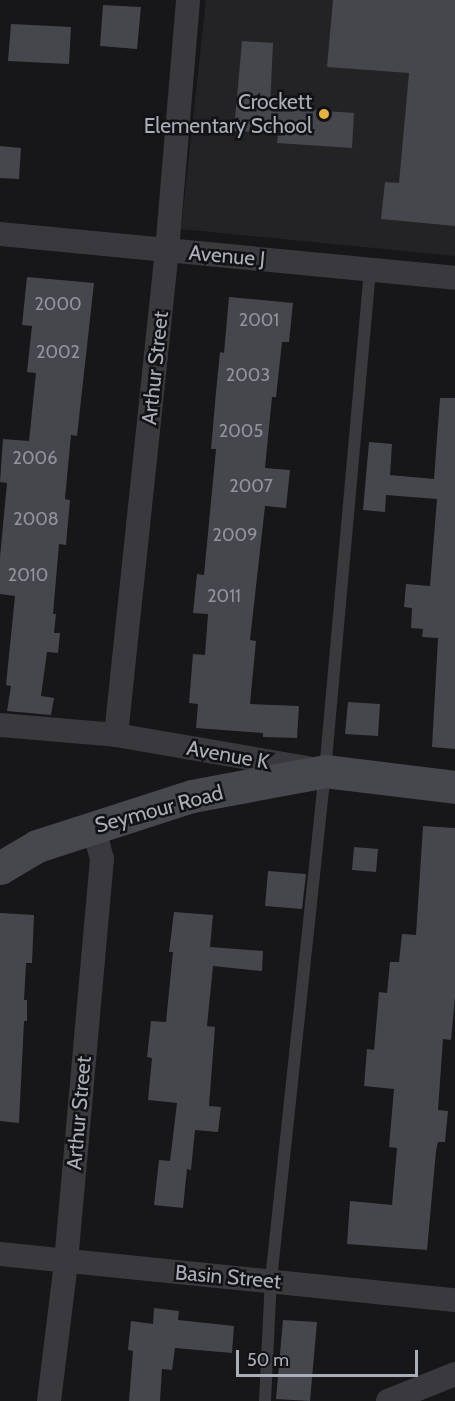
<!DOCTYPE html>
<style>
body{margin:0}
#map{position:relative;width:455px;height:1401px;overflow:hidden;background:#171719;font-family:Cabin,sans-serif}
div>[style]{position:absolute}
[style*='--x']{left:calc(var(--x)*1px);top:calc(var(--y)*1px);width:calc(var(--w)*1px);rotate:calc(var(--a)*1deg)}
.built>*{inset:0;background:#232326}
.building>*{inset:0;background:#46474c}
.lane>*{height:12px;margin:-6px;padding:0 6px;transform-origin:6px;border-radius:6px;background:#39393e}
.street>*{height:24px;margin:-12px;padding:0 12px;transform-origin:12px;border-radius:12px;background:#39393e}
.secondary>*{height:33px;margin:-16.5px;padding:0 16.5px;transform-origin:16.5px;border-radius:16.5px;background:#47484e}
.dots>*{width:16px;height:16px;translate:-50% -50%;box-sizing:border-box;border:3px solid #121214;border-radius:50%}
span{translate:-50% -50%;white-space:nowrap;text-align:center;line-height:1.15;-webkit-text-stroke:5px #121214;paint-order:stroke}
.number-label{font-size:18px;color:#91949d}
.number-label span{-webkit-text-stroke-width:0}
.poi-label{font-size:21px;color:#aaaeb8}
.right{translate:-100% -50%;text-align:right}
.street-label{font-size:21px;color:#aaaeb8}
.scale{position:absolute;left:236px;top:1350px;width:182px;height:27px;box-sizing:border-box;border:3px solid #aaaeb8;border-top:0;padding-left:8px;font-size:18px;line-height:21px;white-space:nowrap;color:#aaaeb8;-webkit-text-stroke:4px #121214;paint-order:stroke}
</style>
<div id="map">
<div class="built">
<i style="clip-path:polygon(206px 0,455px 0,455px 256px,181px 229px)"></i>
</div>
<div class="building">
<i style="clip-path:polygon(333px 0,455px 0,455px 226px,381px 219px,385px 182px,399px 183px,409px 73px,327px 67px)"></i>
<i style="clip-path:polygon(103px 5px,141px 7px,137px 49px,100px 46px)"></i>
<i style="clip-path:polygon(11px 24px,71px 27px,69px 64px,8px 61px)"></i>
<i style="clip-path:polygon(242px 41px,273px 43px,270px 107px,354px 113px,352px 148px,277px 143px,278px 133px,234px 131px)"></i>
<i style="clip-path:polygon(0 146px,21px 148px,19px 179px,0 178px)"></i>
<i style="clip-path:polygon(27px 277px,94px 283px,77px 436px,71px 435px,65px 499px,70px 500px,66px 545px,59px 544px,53px 614px,56px 614px,54px 633px,60px 633px,58px 653px,47px 652px,41px 696px,54px 698px,51px 715px,7px 711px,11px 686px,6px 685px,15px 596px,0 594px,0 557px,7px 483px,0 482px,3px 439px,29px 441px,36px 373px,27px 372px,32px 326px,22px 325px)"></i>
<i style="clip-path:polygon(229px 297px,293px 303px,289px 342px,282px 342px,276px 397px,272px 397px,265px 468px,290px 470px,286px 508px,265px 506px,250px 640px,256px 641px,250px 704px,299px 706px,297px 738px,263px 737px,263px 733px,196px 728px,198px 704px,189px 703px,193px 654px,205px 655px,208px 614px,193px 613px,197px 574px,204px 575px,216px 449px,211px 449px,216px 392px,220px 352px,224px 353px)"></i>
<i style="clip-path:polygon(440px 398px,455px 398px,455px 749px,432px 747px,438px 638px,422px 637px,423px 629px,411px 628px,412px 608px,404px 607px,406px 584px,430px 586px,437px 499px,386px 495px,385px 512px,363px 510px,369px 442px,392px 444px,390px 475px,434px 479px)"></i>
<i style="clip-path:polygon(348px 702px,380px 704px,378px 736px,345px 734px)"></i>
<i style="clip-path:polygon(423px 826px,455px 828px,455px 997px,451px 1040px,443px 1039px,438px 1110px,448px 1111px,445px 1142px,438px 1142px,436px 1151px,427px 1250px,347px 1244px,350px 1201px,392px 1205px,397px 1148px,389px 1147px,394px 1089px,364px 1086px,367px 1049px,374px 1050px,379px 992px,387px 993px,390px 962px,399px 962px,402px 934px,416px 935px)"></i>
<i style="clip-path:polygon(354px 847px,378px 849px,376px 872px,352px 870px)"></i>
<i style="clip-path:polygon(268px 871px,306px 874px,302px 909px,265px 906px)"></i>
<i style="clip-path:polygon(174px 912px,213px 915px,210px 947px,263px 951px,262px 971px,213px 966px,207px 1026px,215px 1027px,209px 1106px,221px 1107px,218px 1132px,195px 1130px,191px 1170px,187px 1169px,183px 1208px,154px 1205px,159px 1160px,170px 1161px,177px 1103px,148px 1100px,152px 1058px,147px 1057px,151px 1021px,166px 1022px,173px 952px,169px 952px)"></i>
<i style="clip-path:polygon(0 913px,34px 915px,32px 963px,26px 963px,24px 1000px,27px 1000px,27px 1021px,24px 1021px,19px 1123px,0 1121px)"></i>
<i style="clip-path:polygon(154px 1308px,179px 1311px,178px 1320px,234px 1326px,232px 1353px,175px 1348px,172px 1370px,162px 1369px,160px 1401px,129px 1401px,133px 1351px,128px 1350px,131px 1321px,153px 1324px)"></i>
<i style="clip-path:polygon(283px 1320px,317px 1322px,310px 1401px,276px 1399px)"></i>
</div>
<div class="lane">
<i style="--x:265;--y:1401;--w:121;--a:-87.2"></i>
<i style="--x:271;--y:1280;--w:512;--a:-83.94"></i>
<i style="--x:325;--y:771;--w:503;--a:-84.87"></i>
</div>
<div class="street">
<i style="--x:0;--y:234;--w:457;--a:5.5"></i>
<i style="--x:0;--y:725;--w:116;--a:4.9"></i>
<i style="--x:116;--y:735;--w:194;--a:9.8"></i>
<i style="--x:116;--y:735;--w:487;--a:-84"></i>
<i style="--x:167;--y:251;--w:252;--a:-85.2"></i>
<i style="--x:0;--y:1254;--w:457;--a:5.8"></i>
<i style="--x:49;--y:1401;--w:140;--a:-83"></i>
<i style="--x:66;--y:1262;--w:405;--a:-84.9"></i>
<i style="--x:102;--y:859;--w:34;--a:-105"></i>
<i style="--x:388;--y:1401;--w:72;--a:-21.9"></i>
</div>
<div class="secondary">
<i style="--x:0;--y:868;--w:43;--a:-30.7"></i>
<i style="--x:37;--y:846;--w:163;--a:-17.9"></i>
<i style="--x:192;--y:796;--w:135;--a:-10.6"></i>
<i style="--x:325;--y:771;--w:131;--a:7"></i>
</div>
<div class="dots">
<i style="left:324px;top:114px;background:#e4b344"></i>
</div>
<div class="number-label">
<span style="left:58px;top:304px">2000</span>
<span style="left:259px;top:320px">2001</span>
<span style="left:58px;top:352px">2002</span>
<span style="left:248px;top:375px">2003</span>
<span style="left:241px;top:431px">2005</span>
<span style="left:35px;top:458px">2006</span>
<span style="left:251px;top:486px">2007</span>
<span style="left:36px;top:519px">2008</span>
<span style="left:235px;top:535px">2009</span>
<span style="left:28px;top:575px">2010</span>
<span style="left:224px;top:596px">2011</span>
</div>
<div class="poi-label">
<span class="right" style="left:312px;top:114px">Crockett<br>Elementary School</span>
</div>
<div class="street-label">
<span style="left:227px;top:256px;rotate:5deg">Avenue J</span>
<span style="left:155px;top:368px;rotate:-84deg">Arthur Street</span>
<span style="left:228px;top:755px;rotate:10deg">Avenue K</span>
<span style="left:159px;top:809px;rotate:-15deg">Seymour Road</span>
<span style="left:79px;top:1113px;rotate:-85deg">Arthur Street</span>
<span style="left:228px;top:1277px;rotate:5deg">Basin Street</span>
</div>
<div class="scale">50 m</div>
</div>
